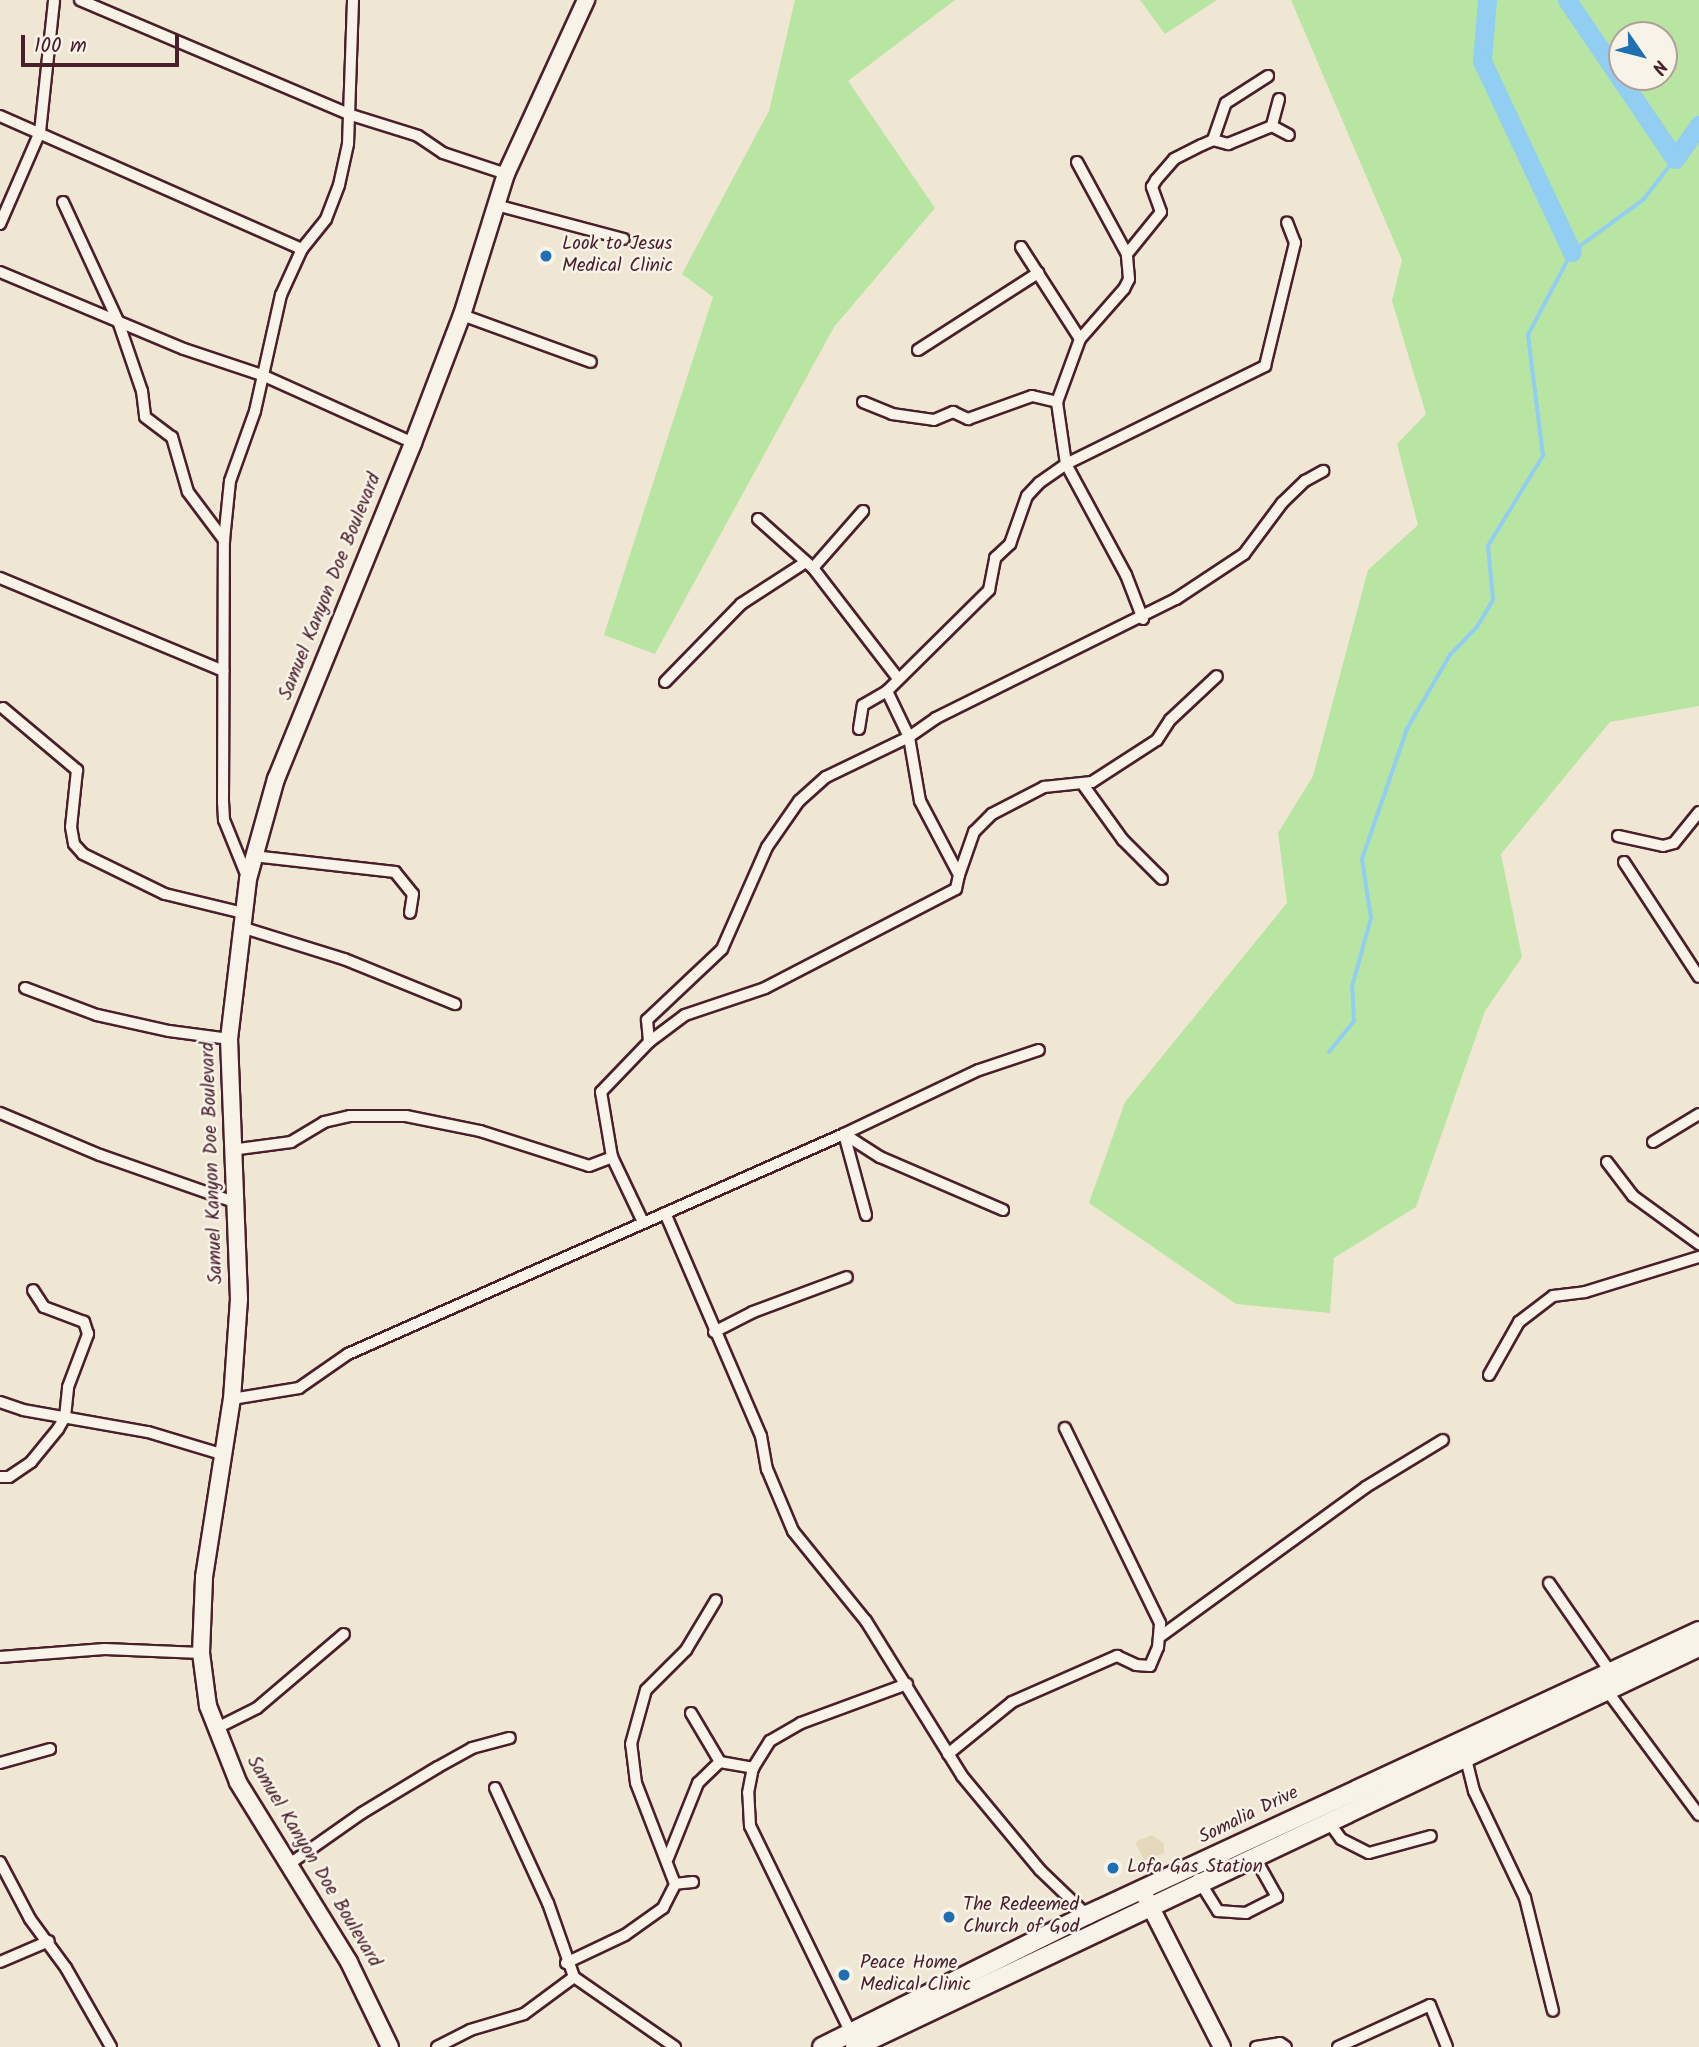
<!DOCTYPE html>
<style>
body{margin:0}
#map{position:relative;width:1699px;height:2047px;overflow:hidden;background:#efe7d4;font-family:Kalam,sans-serif}
div>[style]{position:absolute}
[style*='--x']{left:calc(var(--x)*1px);top:calc(var(--y)*1px);width:calc(var(--w)*1px);rotate:calc(var(--a)*1deg)}
.built>*{inset:0;background:#e5d8bc}
.green>*{inset:0;background:#b9e5a2}
.stream>*{height:3.5px;margin:-1.75px;padding:0 1.75px;transform-origin:1.75px;border-radius:1.75px;background:#92cef2}
.river>*{height:19px;margin:-9.5px;padding:0 9.5px;transform-origin:9.5px;border-radius:9.5px;background:#92cef2}
.roads{filter:drop-shadow(2px 0 #4a1f2b) drop-shadow(-2px 0 #4a1f2b) drop-shadow(0 2px #4a1f2b) drop-shadow(0 -2px #4a1f2b)}
.street>*{height:10px;margin:-5px;padding:0 5px;transform-origin:5px;border-radius:5px;background:#f7f3e8}
.secondary>*{height:16px;margin:-8px;padding:0 8px;transform-origin:8px;border-radius:8px;background:#f7f3e8}
.primary>*{height:18px;margin:-9px;padding:0 9px;transform-origin:9px;border-radius:9px;background:#f7f3e8}
.dots>*{width:19px;height:19px;translate:-50% -50%;box-sizing:border-box;border:4px solid #f7f3e8;border-radius:50%}
span{translate:-50% -50%;white-space:nowrap;text-align:center;line-height:1.15;-webkit-text-stroke:5px #f7f3e8;paint-order:stroke}
.poi-label{font-size:19px;color:#4a1f2b}
.left{translate:0 -50%;text-align:left}
.street-label{font-size:19px;color:#4a1f2b}
.north{position:absolute;left:1608px;top:21px;width:70px;height:70px;box-sizing:border-box;background:#f7f3e8;border:2px solid #b29e9c;border-radius:50%;rotate:125deg;font-size:19px;font-weight:700;line-height:28px;text-align:center;color:#4a1f2b}
.north::after{content:'';display:block;margin:auto;width:24px;height:32px;background:#1f6fb2;clip-path:polygon(50% 0,100% 100%,50% 72%,0 100%)}
.scale{position:absolute;left:21px;top:35px;width:158px;height:32px;box-sizing:border-box;border:4px solid #4a1f2b;border-top:0;padding-left:9px;font-size:21px;line-height:24px;white-space:nowrap;color:#4a1f2b;-webkit-text-stroke:5px #f7f3e8;paint-order:stroke}
</style>
<div id="map">
<div class="built">
<i style="clip-path:polygon(1152px 1835px,1164px 1844px,1164px 1853px,1144px 1860px,1135px 1842px)"></i>
</div>
<div class="green">
<i style="clip-path:polygon(795px 0,955px 0,848px 81px,935px 208px,834px 327px,655px 654px,604px 635px,713px 297px,682px 274px,769px 111px)"></i>
<i style="clip-path:polygon(1140px 0,1217px 0,1165px 34px)"></i>
<i style="clip-path:polygon(evenodd,1291px 0,1699px 0,1699px 706px,1610px 722px,1501px 854px,1522px 957px,1485px 1011px,1416px 1207px,1334px 1258px,1330px 1313px,1236px 1304px,1089px 1203px,1125px 1102px,1287px 903px,1278px 833px,1313px 776px,1368px 570px,1418px 525px,1397px 444px,1426px 414px,1392px 301px,1402px 260px,1291px 0,1622px 35px,1664px 35px,1664px 77px,1622px 77px,1622px 35px)"></i>
</div>
<div class="stream">
<i style="--x:1329;--y:1052;--w:40;--a:-51"></i>
<i style="--x:1354;--y:1021;--w:34;--a:-93"></i>
<i style="--x:1352;--y:987;--w:72;--a:-74.6"></i>
<i style="--x:1371;--y:918;--w:60;--a:-98.7"></i>
<i style="--x:1362;--y:859;--w:138;--a:-70.9"></i>
<i style="--x:1407;--y:729;--w:86;--a:-59.8"></i>
<i style="--x:1450;--y:655;--w:39;--a:-46"></i>
<i style="--x:1477;--y:627;--w:31;--a:-59"></i>
<i style="--x:1493;--y:600;--w:54;--a:-95.3"></i>
<i style="--x:1488;--y:546;--w:105;--a:-58.6"></i>
<i style="--x:1543;--y:456;--w:122;--a:-97.1"></i>
<i style="--x:1528;--y:335;--w:94;--a:-62.1"></i>
<i style="--x:1572;--y:252;--w:88;--a:-36.2"></i>
<i style="--x:1643;--y:200;--w:52;--a:-52"></i>
</div>
<div class="river">
<i style="--x:1487;--y:0;--w:61;--a:94.7"></i>
<i style="--x:1482;--y:61;--w:211;--a:64.8"></i>
<i style="--x:1567;--y:0;--w:192;--a:55.8"></i>
<i style="--x:1675;--y:159;--w:42;--a:-54.8"></i>
</div>
<div class="roads">
<div class="street">
<i style="--x:80;--y:0;--w:291;--a:23"></i>
<i style="--x:348;--y:114;--w:73;--a:17.4"></i>
<i style="--x:418;--y:136;--w:30;--a:34"></i>
<i style="--x:443;--y:153;--w:66;--a:18.4"></i>
<i style="--x:1279;--y:99;--w:28;--a:105"></i>
<i style="--x:1272;--y:126;--w:19;--a:28"></i>
<i style="--x:0;--y:116;--w:330;--a:23.8"></i>
<i style="--x:1213;--y:140;--w:39;--a:-71"></i>
<i style="--x:1226;--y:103;--w:50;--a:-32.7"></i>
<i style="--x:1077;--y:162;--w:105;--a:61.5"></i>
<i style="--x:63;--y:202;--w:131;--a:65.2"></i>
<i style="--x:118;--y:321;--w:74;--a:71.1"></i>
<i style="--x:142;--y:391;--w:26;--a:83"></i>
<i style="--x:145;--y:417;--w:34;--a:37"></i>
<i style="--x:172;--y:437;--w:57;--a:73.8"></i>
<i style="--x:188;--y:492;--w:60;--a:53.1"></i>
<i style="--x:496;--y:205;--w:132;--a:14.9"></i>
<i style="--x:0;--y:224;--w:100;--a:-66.5"></i>
<i style="--x:40;--y:132;--w:132;--a:-83.9"></i>
<i style="--x:1021;--y:247;--w:109;--a:57.3"></i>
<i style="--x:0;--y:272;--w:199;--a:22.7"></i>
<i style="--x:184;--y:349;--w:82;--a:18.4"></i>
<i style="--x:262;--y:375;--w:166;--a:24.2"></i>
<i style="--x:462;--y:315;--w:137;--a:20"></i>
<i style="--x:918;--y:350;--w:143;--a:-32.7"></i>
<i style="--x:863;--y:402;--w:31;--a:22"></i>
<i style="--x:892;--y:414;--w:42;--a:8.1"></i>
<i style="--x:934;--y:420;--w:21;--a:-23"></i>
<i style="--x:953;--y:412;--w:17;--a:25"></i>
<i style="--x:968;--y:419;--w:68;--a:-19.8"></i>
<i style="--x:1032;--y:396;--w:26;--a:13"></i>
<i style="--x:758;--y:519;--w:74;--a:41.7"></i>
<i style="--x:813;--y:568;--w:138;--a:52.4"></i>
<i style="--x:813;--y:568;--w:76;--a:-48.7"></i>
<i style="--x:0;--y:578;--w:242;--a:22.6"></i>
<i style="--x:1143;--y:619;--w:47;--a:-111.1"></i>
<i style="--x:1126;--y:575;--w:126;--a:-118.4"></i>
<i style="--x:1066;--y:464;--w:63;--a:-98.3"></i>
<i style="--x:1057;--y:402;--w:67;--a:-69.9"></i>
<i style="--x:1080;--y:339;--w:67;--a:-48.7"></i>
<i style="--x:1124;--y:289;--w:11;--a:-63"></i>
<i style="--x:1129;--y:279;--w:25;--a:-95"></i>
<i style="--x:1127;--y:254;--w:54;--a:-51"></i>
<i style="--x:1161;--y:212;--w:27;--a:-110"></i>
<i style="--x:1152;--y:187;--w:8;--a:-60"></i>
<i style="--x:1156;--y:180;--w:28;--a:-49"></i>
<i style="--x:1174;--y:159;--w:31;--a:-27"></i>
<i style="--x:1202;--y:145;--w:12;--a:-24"></i>
<i style="--x:1213;--y:140;--w:16;--a:15"></i>
<i style="--x:1228;--y:144;--w:48;--a:-22.2"></i>
<i style="--x:665;--y:682;--w:109;--a:-45.7"></i>
<i style="--x:741;--y:604;--w:77;--a:-32.9"></i>
<i style="--x:3;--y:708;--w:97;--a:40"></i>
<i style="--x:77;--y:770;--w:57;--a:96"></i>
<i style="--x:71;--y:827;--w:17;--a:80"></i>
<i style="--x:74;--y:844;--w:13;--a:48"></i>
<i style="--x:83;--y:854;--w:91;--a:26"></i>
<i style="--x:165;--y:894;--w:80;--a:13.7"></i>
<i style="--x:859;--y:729;--w:24;--a:-81"></i>
<i style="--x:863;--y:705;--w:28;--a:-30"></i>
<i style="--x:1084;--y:786;--w:67;--a:54.2"></i>
<i style="--x:1123;--y:840;--w:55;--a:45"></i>
<i style="--x:1618;--y:836;--w:46;--a:12.5"></i>
<i style="--x:1663;--y:846;--w:11;--a:-15"></i>
<i style="--x:1674;--y:843;--w:40;--a:-51"></i>
<i style="--x:253;--y:856;--w:143;--a:6.4"></i>
<i style="--x:395;--y:872;--w:28;--a:51"></i>
<i style="--x:413;--y:894;--w:19;--a:99"></i>
<i style="--x:1624;--y:862;--w:137;--a:56.9"></i>
<i style="--x:959;--y:875;--w:46;--a:-70.8"></i>
<i style="--x:974;--y:832;--w:25;--a:-45"></i>
<i style="--x:992;--y:814;--w:59;--a:-27.4"></i>
<i style="--x:1044;--y:787;--w:48;--a:-5.9"></i>
<i style="--x:1092;--y:782;--w:77;--a:-32.9"></i>
<i style="--x:1157;--y:740;--w:24;--a:-57"></i>
<i style="--x:1170;--y:720;--w:64;--a:-43.1"></i>
<i style="--x:248;--y:879;--w:64;--a:-112.1"></i>
<i style="--x:224;--y:820;--w:18;--a:-93"></i>
<i style="--x:223;--y:802;--w:262;--a:-89.8"></i>
<i style="--x:224;--y:540;--w:59;--a:-84.2"></i>
<i style="--x:230;--y:481;--w:74;--a:-70.3"></i>
<i style="--x:255;--y:411;--w:119;--a:-77.4"></i>
<i style="--x:281;--y:295;--w:51;--a:-65.5"></i>
<i style="--x:302;--y:249;--w:38;--a:-51"></i>
<i style="--x:326;--y:219;--w:36;--a:-69"></i>
<i style="--x:339;--y:185;--w:42;--a:-77.6"></i>
<i style="--x:348;--y:144;--w:144;--a:-88"></i>
<i style="--x:241;--y:927;--w:108;--a:17.3"></i>
<i style="--x:344;--y:959;--w:120;--a:22.1"></i>
<i style="--x:25;--y:988;--w:77;--a:20.6"></i>
<i style="--x:97;--y:1015;--w:74;--a:12.5"></i>
<i style="--x:169;--y:1031;--w:61;--a:7.6"></i>
<i style="--x:649;--y:1042;--w:45;--a:-36.9"></i>
<i style="--x:685;--y:1015;--w:84;--a:-18.6"></i>
<i style="--x:765;--y:988;--w:215;--a:-27.4"></i>
<i style="--x:956;--y:889;--w:14;--a:-78"></i>
<i style="--x:959;--y:875;--w:84;--a:-117.8"></i>
<i style="--x:920;--y:801;--w:65;--a:-99.8"></i>
<i style="--x:909;--y:737;--w:33;--a:-35"></i>
<i style="--x:936;--y:718;--w:268;--a:-26.4"></i>
<i style="--x:1176;--y:599;--w:82;--a:-33.5"></i>
<i style="--x:1244;--y:554;--w:64;--a:-53.3"></i>
<i style="--x:1282;--y:503;--w:32;--a:-44"></i>
<i style="--x:1305;--y:481;--w:21;--a:-29"></i>
<i style="--x:0;--y:1113;--w:108;--a:22.8"></i>
<i style="--x:100;--y:1155;--w:142;--a:19.3"></i>
<i style="--x:844;--y:1134;--w:43;--a:32.6"></i>
<i style="--x:880;--y:1157;--w:134;--a:23.3"></i>
<i style="--x:844;--y:1134;--w:84;--a:74.8"></i>
<i style="--x:1653;--y:1142;--w:54;--a:-31.3"></i>
<i style="--x:231;--y:1150;--w:61;--a:-7.6"></i>
<i style="--x:291;--y:1142;--w:39;--a:-31"></i>
<i style="--x:324;--y:1122;--w:27;--a:-13"></i>
<i style="--x:350;--y:1116;--w:56;--a:0"></i>
<i style="--x:406;--y:1116;--w:76;--a:11.5"></i>
<i style="--x:480;--y:1131;--w:114;--a:17.8"></i>
<i style="--x:589;--y:1166;--w:25;--a:-21"></i>
<i style="--x:1607;--y:1162;--w:43;--a:52.6"></i>
<i style="--x:1633;--y:1196;--w:82;--a:36"></i>
<i style="--x:665;--y:1213;--w:243;--a:66.7"></i>
<i style="--x:761;--y:1436;--w:34;--a:80"></i>
<i style="--x:767;--y:1469;--w:67;--a:67.2"></i>
<i style="--x:793;--y:1531;--w:116;--a:51"></i>
<i style="--x:866;--y:1621;--w:182;--a:58.2"></i>
<i style="--x:962;--y:1776;--w:122;--a:50.3"></i>
<i style="--x:1040;--y:1870;--w:65;--a:43.8"></i>
<i style="--x:643;--y:1222;--w:72;--a:-115.5"></i>
<i style="--x:612;--y:1157;--w:66;--a:-99.6"></i>
<i style="--x:601;--y:1092;--w:69;--a:-46.2"></i>
<i style="--x:649;--y:1042;--w:22;--a:-95"></i>
<i style="--x:647;--y:1020;--w:103;--a:-43.4"></i>
<i style="--x:722;--y:949;--w:111;--a:-66.2"></i>
<i style="--x:767;--y:847;--w:56;--a:-55.2"></i>
<i style="--x:799;--y:801;--w:36;--a:-42"></i>
<i style="--x:826;--y:777;--w:92;--a:-25.7"></i>
<i style="--x:909;--y:737;--w:51;--a:-115.6"></i>
<i style="--x:887;--y:691;--w:144;--a:-44.7"></i>
<i style="--x:989;--y:590;--w:33;--a:-79"></i>
<i style="--x:995;--y:558;--w:21;--a:-43"></i>
<i style="--x:1010;--y:544;--w:51;--a:-70.5"></i>
<i style="--x:1027;--y:496;--w:18;--a:-47"></i>
<i style="--x:1039;--y:483;--w:33;--a:-35"></i>
<i style="--x:1066;--y:464;--w:222;--a:-26.2"></i>
<i style="--x:1265;--y:366;--w:127;--a:-76.3"></i>
<i style="--x:1295;--y:243;--w:22;--a:-111"></i>
<i style="--x:714;--y:1332;--w:44;--a:-27.1"></i>
<i style="--x:753;--y:1312;--w:100;--a:-20.4"></i>
<i style="--x:1489;--y:1375;--w:61;--a:-60.5"></i>
<i style="--x:1519;--y:1322;--w:43;--a:-37.4"></i>
<i style="--x:1553;--y:1296;--w:32;--a:-7"></i>
<i style="--x:1585;--y:1292;--w:119;--a:-17.1"></i>
<i style="--x:232;--y:1399;--w:68;--a:-9.3"></i>
<i style="--x:299;--y:1388;--w:60;--a:-34.8"></i>
<i style="--x:348;--y:1354;--w:543;--a:-23.92"></i>
<i style="--x:844;--y:1134;--w:149;--a:-25.4"></i>
<i style="--x:979;--y:1070;--w:63;--a:-18.4"></i>
<i style="--x:0;--y:1402;--w:24;--a:19"></i>
<i style="--x:23;--y:1410;--w:127;--a:10"></i>
<i style="--x:148;--y:1432;--w:79;--a:16.8"></i>
<i style="--x:0;--y:1477;--w:9;--a:0"></i>
<i style="--x:9;--y:1477;--w:27;--a:-34"></i>
<i style="--x:31;--y:1462;--w:43;--a:-50.7"></i>
<i style="--x:58;--y:1429;--w:14;--a:-60"></i>
<i style="--x:65;--y:1417;--w:30;--a:-84"></i>
<i style="--x:68;--y:1387;--w:57;--a:-69.3"></i>
<i style="--x:88;--y:1334;--w:13;--a:-108"></i>
<i style="--x:84;--y:1322;--w:43;--a:-159.4"></i>
<i style="--x:44;--y:1307;--w:20;--a:-123"></i>
<i style="--x:1549;--y:1583;--w:109;--a:55.4"></i>
<i style="--x:1161;--y:1636;--w:253;--a:-36"></i>
<i style="--x:1366;--y:1487;--w:90;--a:-31.4"></i>
<i style="--x:0;--y:1657;--w:105;--a:-4.4"></i>
<i style="--x:105;--y:1649;--w:96;--a:2.4"></i>
<i style="--x:1608;--y:1692;--w:153;--a:53.5"></i>
<i style="--x:691;--y:1713;--w:57;--a:59.4"></i>
<i style="--x:215;--y:1729;--w:47;--a:-26.6"></i>
<i style="--x:257;--y:1708;--w:114;--a:-40.4"></i>
<i style="--x:948;--y:1754;--w:82;--a:-39.1"></i>
<i style="--x:1012;--y:1702;--w:115;--a:-23.7"></i>
<i style="--x:1117;--y:1656;--w:21;--a:25"></i>
<i style="--x:1136;--y:1665;--w:14;--a:4"></i>
<i style="--x:1150;--y:1666;--w:21;--a:-67"></i>
<i style="--x:1158;--y:1647;--w:24;--a:-85"></i>
<i style="--x:1160;--y:1623;--w:217;--a:-116"></i>
<i style="--x:1466;--y:1759;--w:33;--a:76"></i>
<i style="--x:1474;--y:1791;--w:119;--a:64.5"></i>
<i style="--x:1525;--y:1898;--w:116;--a:76.1"></i>
<i style="--x:0;--y:1763;--w:52;--a:-15.6"></i>
<i style="--x:495;--y:1788;--w:127;--a:65.3"></i>
<i style="--x:548;--y:1903;--w:78;--a:70.6"></i>
<i style="--x:574;--y:1977;--w:123;--a:34.7"></i>
<i style="--x:1328;--y:1821;--w:22;--a:54"></i>
<i style="--x:1341;--y:1839;--w:31;--a:27"></i>
<i style="--x:1369;--y:1853;--w:64;--a:-15.3"></i>
<i style="--x:668;--y:1858;--w:81;--a:-68.2"></i>
<i style="--x:698;--y:1783;--w:30;--a:-44"></i>
<i style="--x:720;--y:1762;--w:34;--a:10"></i>
<i style="--x:0;--y:1862;--w:64;--a:62.2"></i>
<i style="--x:30;--y:1919;--w:61;--a:53.7"></i>
<i style="--x:66;--y:1968;--w:91;--a:60.3"></i>
<i style="--x:288;--y:1865;--w:90;--a:-35.1"></i>
<i style="--x:362;--y:1813;--w:89;--a:-31.2"></i>
<i style="--x:438;--y:1767;--w:39;--a:-29"></i>
<i style="--x:472;--y:1748;--w:39;--a:-15"></i>
<i style="--x:1198;--y:1879;--w:38;--a:58"></i>
<i style="--x:1218;--y:1911;--w:28;--a:4"></i>
<i style="--x:1246;--y:1913;--w:35;--a:-27"></i>
<i style="--x:1277;--y:1897;--w:47;--a:-119.3"></i>
<i style="--x:693;--y:1882;--w:18;--a:174"></i>
<i style="--x:675;--y:1884;--w:108;--a:-111.1"></i>
<i style="--x:636;--y:1783;--w:39;--a:-97"></i>
<i style="--x:631;--y:1744;--w:56;--a:-74.5"></i>
<i style="--x:646;--y:1690;--w:57;--a:-45"></i>
<i style="--x:686;--y:1650;--w:58;--a:-59"></i>
<i style="--x:0;--y:1962;--w:53;--a:-23.2"></i>
<i style="--x:566;--y:1963;--w:65;--a:-25.4"></i>
<i style="--x:625;--y:1935;--w:47;--a:-35.4"></i>
<i style="--x:663;--y:1908;--w:27;--a:-63"></i>
<i style="--x:851;--y:2033;--w:230;--a:-116"></i>
<i style="--x:750;--y:1826;--w:33;--a:-93"></i>
<i style="--x:748;--y:1793;--w:25;--a:-79"></i>
<i style="--x:753;--y:1768;--w:32;--a:-58"></i>
<i style="--x:770;--y:1741;--w:36;--a:-30"></i>
<i style="--x:801;--y:1723;--w:113;--a:-20.2"></i>
<i style="--x:437;--y:2047;--w:37;--a:-27"></i>
<i style="--x:470;--y:2030;--w:56;--a:-16.5"></i>
<i style="--x:524;--y:2014;--w:62;--a:-36.5"></i>
<i style="--x:1256;--y:2047;--w:24;--a:-9"></i>
<i style="--x:1280;--y:2043;--w:7;--a:34"></i>
<i style="--x:1338;--y:2047;--w:101;--a:-24.5"></i>
<i style="--x:1430;--y:2005;--w:45;--a:68"></i>
</div>
<div class="secondary">
<i style="--x:1143;--y:1892;--w:174;--a:63"></i>
<i style="--x:390;--y:2047;--w:94;--a:-115.8"></i>
<i style="--x:349;--y:1962;--w:211;--a:-121.7"></i>
<i style="--x:238;--y:1782;--w:82;--a:-111.5"></i>
<i style="--x:208;--y:1706;--w:53;--a:-97.5"></i>
<i style="--x:201;--y:1653;--w:76;--a:-87.7"></i>
<i style="--x:204;--y:1577;--w:180;--a:-81.1"></i>
<i style="--x:232;--y:1399;--w:100;--a:-86"></i>
<i style="--x:239;--y:1299;--w:260;--a:-92.2"></i>
<i style="--x:229;--y:1039;--w:161;--a:-83.2"></i>
<i style="--x:248;--y:879;--w:104;--a:-74.4"></i>
<i style="--x:276;--y:779;--w:363;--a:-67.8"></i>
<i style="--x:413;--y:443;--w:137;--a:-69.1"></i>
<i style="--x:462;--y:315;--w:148;--a:-72.7"></i>
<i style="--x:506;--y:174;--w:192;--a:-65.3"></i>
</div>
<div class="primary">
<i style="--x:822;--y:2047;--w:296;--a:-26.5"></i>
<i style="--x:1087;--y:1915;--w:675;--a:-24.89"></i>
<i style="--x:855;--y:2047;--w:934;--a:-25.36"></i>
</div>
</div>
<div class="dots">
<i style="left:546px;top:256px;background:#1f6fb2"></i>
<i style="left:1113px;top:1868px;background:#1f6fb2"></i>
<i style="left:949px;top:1917px;background:#1f6fb2"></i>
<i style="left:844px;top:1975px;background:#1f6fb2"></i>
</div>
<div class="poi-label">
<span class="left" style="left:562px;top:256px">Look to Jesus<br>Medical Clinic</span>
<span class="left" style="left:1127px;top:1868px">Lofa Gas Station</span>
<span class="left" style="left:963px;top:1917px">The Redeemed<br>Church of God</span>
<span class="left" style="left:860px;top:1975px">Peace Home<br>Medical Clinic</span>
</div>
<div class="street-label">
<span style="left:331px;top:587px;rotate:-68deg">Samuel Kanyon Doe Boulevard</span>
<span style="left:213px;top:1163px;rotate:-92deg">Samuel Kanyon Doe Boulevard</span>
<span style="left:1249px;top:1816px;rotate:-26deg">Somalia Drive</span>
<span style="left:313px;top:1862px;rotate:59deg">Samuel Kanyon Doe Boulevard</span>
</div>
<div class="north">N</div>
<div class="scale">100 m</div>
</div>
